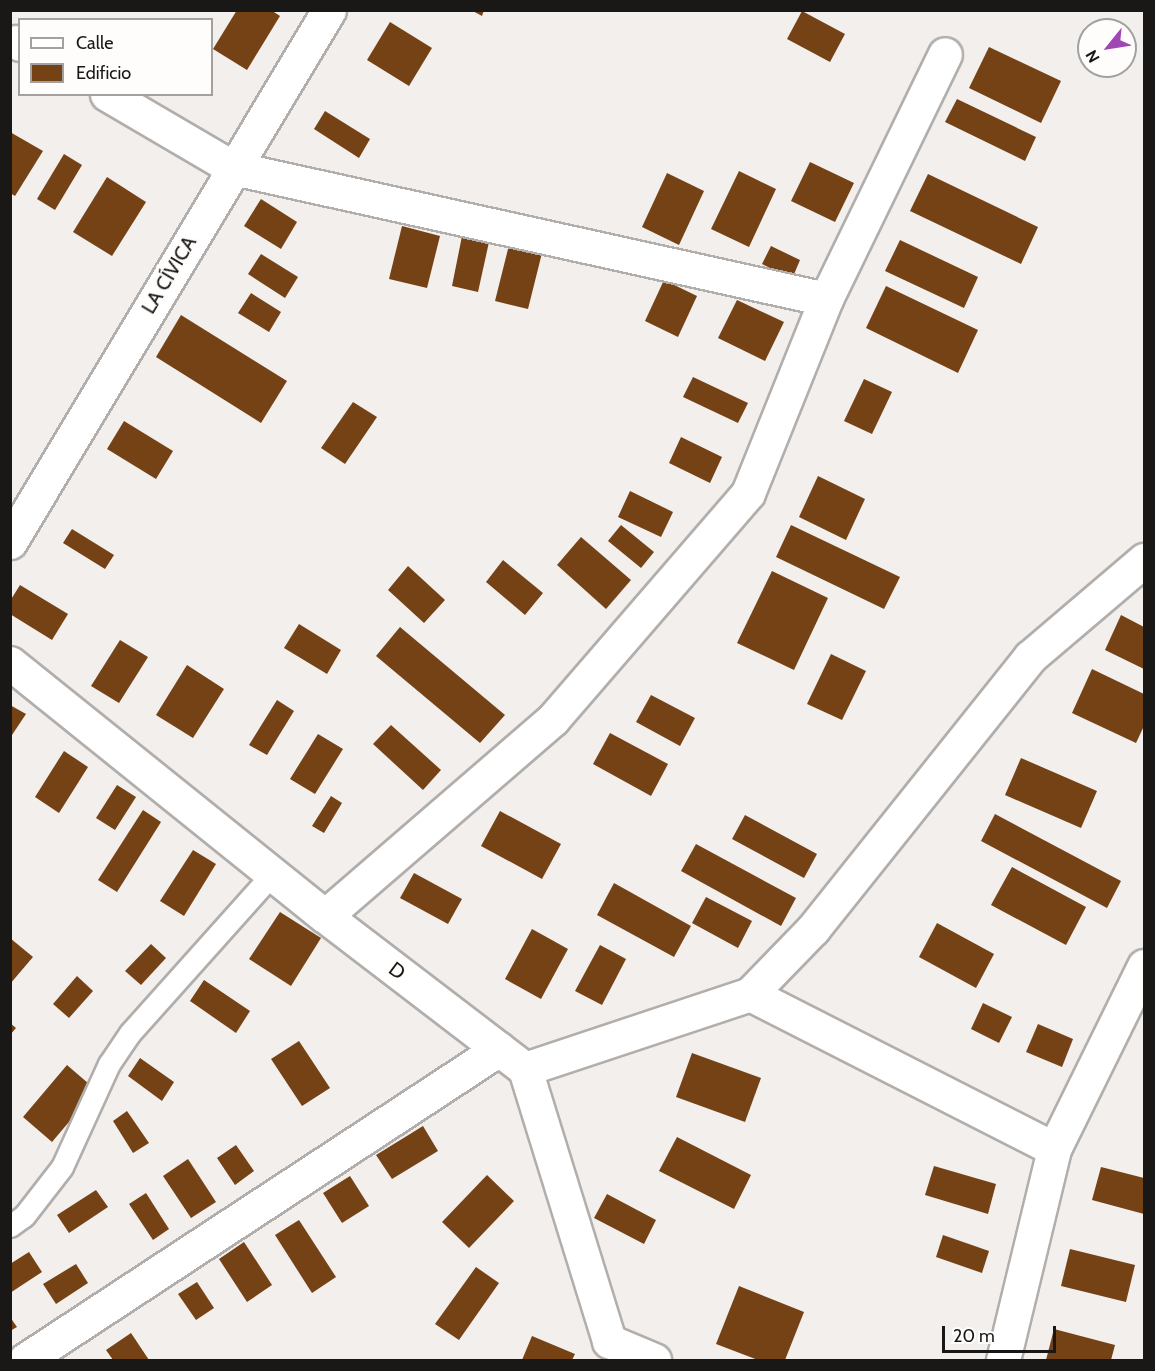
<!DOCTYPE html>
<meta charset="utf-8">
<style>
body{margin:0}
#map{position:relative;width:1155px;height:1371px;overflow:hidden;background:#f3efed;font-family:Cabin,sans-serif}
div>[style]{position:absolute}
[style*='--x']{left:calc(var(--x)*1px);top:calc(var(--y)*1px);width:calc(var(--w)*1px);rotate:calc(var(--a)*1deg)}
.building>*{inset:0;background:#754216}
.roads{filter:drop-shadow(2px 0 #b1aeab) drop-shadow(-2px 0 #b1aeab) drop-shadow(0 2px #b1aeab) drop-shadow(0 -2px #b1aeab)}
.lane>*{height:21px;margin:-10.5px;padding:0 10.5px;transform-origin:10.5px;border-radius:10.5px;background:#fff}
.street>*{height:33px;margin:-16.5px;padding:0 16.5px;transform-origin:16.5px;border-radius:16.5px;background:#fff}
span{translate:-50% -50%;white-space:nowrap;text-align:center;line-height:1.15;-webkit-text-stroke:6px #fffdfc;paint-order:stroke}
.street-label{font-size:20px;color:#191817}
.frame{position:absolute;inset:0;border:12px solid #191817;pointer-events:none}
.legend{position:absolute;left:18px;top:18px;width:195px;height:78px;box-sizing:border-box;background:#fffdfc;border:2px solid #a3a1a0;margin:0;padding:8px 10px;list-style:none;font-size:18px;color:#191817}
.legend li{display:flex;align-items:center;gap:12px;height:30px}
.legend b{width:30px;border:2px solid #a3a1a0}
.north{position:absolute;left:1077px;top:18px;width:60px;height:60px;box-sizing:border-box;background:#fffdfc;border:2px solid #a3a1a0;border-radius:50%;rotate:240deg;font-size:16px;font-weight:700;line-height:24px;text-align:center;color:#191817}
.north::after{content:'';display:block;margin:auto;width:21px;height:27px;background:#9f48b4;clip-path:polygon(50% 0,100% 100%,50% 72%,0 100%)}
.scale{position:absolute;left:942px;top:1326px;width:114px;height:27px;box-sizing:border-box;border:3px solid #191817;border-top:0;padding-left:8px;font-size:18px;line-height:21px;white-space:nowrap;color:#191817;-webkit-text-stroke:4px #fffdfc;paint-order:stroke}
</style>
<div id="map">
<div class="building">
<i style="clip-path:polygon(237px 10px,271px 10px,280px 16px,247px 70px,213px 49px)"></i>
<i style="clip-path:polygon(471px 10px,484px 10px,482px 16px)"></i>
<i style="clip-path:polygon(802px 11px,845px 34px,830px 62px,787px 39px)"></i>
<i style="clip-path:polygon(390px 22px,432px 48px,409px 86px,367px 60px)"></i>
<i style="clip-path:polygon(989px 47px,1061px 81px,1041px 123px,969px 88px)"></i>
<i style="clip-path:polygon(957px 99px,1036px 137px,1025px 161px,945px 122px)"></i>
<i style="clip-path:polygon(325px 111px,370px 139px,359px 158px,314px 129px)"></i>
<i style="clip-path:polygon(10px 132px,43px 151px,15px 196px,10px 193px)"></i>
<i style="clip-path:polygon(64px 154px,82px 165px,55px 210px,37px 199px)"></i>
<i style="clip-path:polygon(810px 162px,854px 183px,835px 222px,791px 201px)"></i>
<i style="clip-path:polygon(739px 171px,776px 189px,749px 247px,711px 229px)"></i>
<i style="clip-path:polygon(667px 173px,704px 191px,679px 245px,642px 227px)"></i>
<i style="clip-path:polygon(928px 174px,1038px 227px,1021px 264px,910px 211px)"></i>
<i style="clip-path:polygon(107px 177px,146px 202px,112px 256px,73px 232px)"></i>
<i style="clip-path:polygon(261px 199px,297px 222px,281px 249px,244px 226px)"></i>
<i style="clip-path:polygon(402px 226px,440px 236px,427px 288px,389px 279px)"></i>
<i style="clip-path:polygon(462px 236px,489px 242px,478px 292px,452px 286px)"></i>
<i style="clip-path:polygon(900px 240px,978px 277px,964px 308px,885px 271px)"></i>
<i style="clip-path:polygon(509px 245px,542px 253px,528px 309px,495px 301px)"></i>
<i style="clip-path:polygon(771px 246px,800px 260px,792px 279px,762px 264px)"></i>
<i style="clip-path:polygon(261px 254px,298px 277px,285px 298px,248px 274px)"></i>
<i style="clip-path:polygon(664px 280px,697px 296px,678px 337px,645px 321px)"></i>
<i style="clip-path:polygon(886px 286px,978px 330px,958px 373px,866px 328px)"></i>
<i style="clip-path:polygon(251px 293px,281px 312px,269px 332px,238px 313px)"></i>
<i style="clip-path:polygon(737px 300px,784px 322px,765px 361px,718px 338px)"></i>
<i style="clip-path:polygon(181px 315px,287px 381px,261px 423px,156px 357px)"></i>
<i style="clip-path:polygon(693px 377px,748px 403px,738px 423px,683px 397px)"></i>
<i style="clip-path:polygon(864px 379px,892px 392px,872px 434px,844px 421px)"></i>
<i style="clip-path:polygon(353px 402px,377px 417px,345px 464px,321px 448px)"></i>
<i style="clip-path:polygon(124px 421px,173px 451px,156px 479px,107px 449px)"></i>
<i style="clip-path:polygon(681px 437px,722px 457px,710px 483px,669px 463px)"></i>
<i style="clip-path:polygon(818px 476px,865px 499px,846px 540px,799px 517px)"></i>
<i style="clip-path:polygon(630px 491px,673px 512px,661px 537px,618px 517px)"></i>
<i style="clip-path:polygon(621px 525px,654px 552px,641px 568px,608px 541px)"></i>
<i style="clip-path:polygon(791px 525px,900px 577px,884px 609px,776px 557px)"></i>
<i style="clip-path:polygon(72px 529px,114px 555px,105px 569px,63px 543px)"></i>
<i style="clip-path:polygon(581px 537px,631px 580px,606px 609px,557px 565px)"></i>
<i style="clip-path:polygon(503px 560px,543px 593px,525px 615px,486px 582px)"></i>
<i style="clip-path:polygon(408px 566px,445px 600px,424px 623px,388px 590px)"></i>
<i style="clip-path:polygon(772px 571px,828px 598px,794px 670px,737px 643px)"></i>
<i style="clip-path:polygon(20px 585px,68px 614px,52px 640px,10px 614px,10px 601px)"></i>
<i style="clip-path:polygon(1121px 615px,1144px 627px,1144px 669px,1105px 650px)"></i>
<i style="clip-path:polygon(299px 624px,341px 650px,327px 674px,284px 648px)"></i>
<i style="clip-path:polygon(400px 627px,505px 715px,480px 743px,376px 656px)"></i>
<i style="clip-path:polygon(120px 640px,148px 657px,119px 703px,91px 686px)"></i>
<i style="clip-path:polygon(831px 654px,866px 671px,842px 720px,807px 704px)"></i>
<i style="clip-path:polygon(187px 665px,224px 689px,193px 738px,156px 715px)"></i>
<i style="clip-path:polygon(1092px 669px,1144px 694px,1144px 726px,1136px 743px,1072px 713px)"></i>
<i style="clip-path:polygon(651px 695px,695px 718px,680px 746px,636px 722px)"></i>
<i style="clip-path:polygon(277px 700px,294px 711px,267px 755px,249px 745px)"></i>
<i style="clip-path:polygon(10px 705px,26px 714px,10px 738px)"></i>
<i style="clip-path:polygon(391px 725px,441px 770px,423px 790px,373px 744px)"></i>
<i style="clip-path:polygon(610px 733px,668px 764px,651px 796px,593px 764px)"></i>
<i style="clip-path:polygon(318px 734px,343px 749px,315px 794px,290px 779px)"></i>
<i style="clip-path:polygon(64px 751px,88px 767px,59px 813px,35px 797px)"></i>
<i style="clip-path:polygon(1021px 758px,1097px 791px,1081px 828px,1005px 795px)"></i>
<i style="clip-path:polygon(117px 785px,136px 797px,115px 830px,96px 818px)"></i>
<i style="clip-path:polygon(331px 796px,342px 803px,324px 833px,312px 826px)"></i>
<i style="clip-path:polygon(143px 810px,161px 822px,117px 892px,98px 880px)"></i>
<i style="clip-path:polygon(500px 811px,561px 844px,542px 879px,481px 846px)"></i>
<i style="clip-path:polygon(995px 814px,1121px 881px,1107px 908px,981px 841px)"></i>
<i style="clip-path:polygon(745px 815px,817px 854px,804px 878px,732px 839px)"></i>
<i style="clip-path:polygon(696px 844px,796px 898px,781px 926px,681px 871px)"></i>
<i style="clip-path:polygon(193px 850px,216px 864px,184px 916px,160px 901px)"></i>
<i style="clip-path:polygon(1012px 867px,1086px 907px,1066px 945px,991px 905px)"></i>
<i style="clip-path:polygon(414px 873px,462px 899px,448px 924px,400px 898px)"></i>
<i style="clip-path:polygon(614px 883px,691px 926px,674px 957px,597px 915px)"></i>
<i style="clip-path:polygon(706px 897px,752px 921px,738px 948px,692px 923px)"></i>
<i style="clip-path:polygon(280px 912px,321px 938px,291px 986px,249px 959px)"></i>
<i style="clip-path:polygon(937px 923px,994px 954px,976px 988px,919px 957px)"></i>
<i style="clip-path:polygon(532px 929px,568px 949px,541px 999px,505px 979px)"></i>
<i style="clip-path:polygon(10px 938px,33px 957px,10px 984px)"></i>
<i style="clip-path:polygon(151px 944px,166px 958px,141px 985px,125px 971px)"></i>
<i style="clip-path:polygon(600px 945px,626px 959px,602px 1005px,575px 991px)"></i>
<i style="clip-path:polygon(77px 976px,93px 991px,69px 1018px,53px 1004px)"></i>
<i style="clip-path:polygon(204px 980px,250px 1011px,236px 1033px,190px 1001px)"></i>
<i style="clip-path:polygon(983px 1003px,1012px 1017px,999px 1043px,971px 1029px)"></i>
<i style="clip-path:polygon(10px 1023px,16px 1028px,10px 1035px)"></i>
<i style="clip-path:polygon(1038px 1024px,1073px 1039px,1062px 1067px,1026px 1052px)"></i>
<i style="clip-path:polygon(299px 1041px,330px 1088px,302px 1106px,271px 1059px)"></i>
<i style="clip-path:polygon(692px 1053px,761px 1078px,745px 1122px,676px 1097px)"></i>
<i style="clip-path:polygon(140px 1058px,174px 1082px,162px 1101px,128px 1076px)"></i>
<i style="clip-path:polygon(67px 1065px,96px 1090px,52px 1142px,23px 1117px)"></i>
<i style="clip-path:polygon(127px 1111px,149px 1143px,133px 1153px,113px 1121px)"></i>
<i style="clip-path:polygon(423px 1126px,438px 1151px,392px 1179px,376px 1155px)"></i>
<i style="clip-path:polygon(677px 1137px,751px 1175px,734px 1209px,659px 1171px)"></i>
<i style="clip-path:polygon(236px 1145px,254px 1171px,235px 1185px,217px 1158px)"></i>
<i style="clip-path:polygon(188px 1159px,216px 1202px,191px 1218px,163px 1176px)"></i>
<i style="clip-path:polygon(934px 1166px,996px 1184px,988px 1214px,925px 1195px)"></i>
<i style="clip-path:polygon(1101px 1167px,1144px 1178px,1144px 1214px,1092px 1200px)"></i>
<i style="clip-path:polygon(487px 1175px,514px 1201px,469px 1248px,442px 1222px)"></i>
<i style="clip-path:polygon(350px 1176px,369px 1206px,342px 1223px,323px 1193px)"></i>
<i style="clip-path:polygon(96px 1190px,108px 1207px,69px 1233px,57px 1215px)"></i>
<i style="clip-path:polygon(146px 1193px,169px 1229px,153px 1240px,129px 1204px)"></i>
<i style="clip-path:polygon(607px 1194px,656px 1220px,644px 1244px,594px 1218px)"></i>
<i style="clip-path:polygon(299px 1220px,336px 1277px,312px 1293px,275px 1235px)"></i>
<i style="clip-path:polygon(943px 1235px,989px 1251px,982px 1273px,936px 1257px)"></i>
<i style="clip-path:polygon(244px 1242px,272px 1285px,247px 1302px,219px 1259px)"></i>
<i style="clip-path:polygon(1070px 1249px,1135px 1265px,1126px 1302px,1061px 1286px)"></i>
<i style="clip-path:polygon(29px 1252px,42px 1272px,10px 1293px,10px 1264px)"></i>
<i style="clip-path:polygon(76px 1264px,88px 1283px,56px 1304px,43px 1284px)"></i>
<i style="clip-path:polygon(476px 1267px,499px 1283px,459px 1340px,435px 1324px)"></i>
<i style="clip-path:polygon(197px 1282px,214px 1308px,196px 1320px,178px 1294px)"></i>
<i style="clip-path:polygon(739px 1286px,804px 1312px,785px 1360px,758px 1360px,716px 1344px)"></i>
<i style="clip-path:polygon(10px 1317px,17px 1327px,10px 1331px)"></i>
<i style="clip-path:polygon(1054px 1329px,1115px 1345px,1111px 1360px,1046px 1360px)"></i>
<i style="clip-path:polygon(131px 1333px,149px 1360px,113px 1360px,106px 1350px)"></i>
<i style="clip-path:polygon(532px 1336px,575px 1354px,572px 1360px,522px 1360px)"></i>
</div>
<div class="roads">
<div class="lane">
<i style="--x:10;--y:1226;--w:17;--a:-36"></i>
<i style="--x:24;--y:1216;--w:62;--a:-52.2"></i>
<i style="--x:62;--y:1167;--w:113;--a:-65.5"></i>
<i style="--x:109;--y:1064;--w:37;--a:-56"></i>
<i style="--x:130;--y:1033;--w:215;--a:-48.2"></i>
</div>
<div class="street">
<i style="--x:16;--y:42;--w:4;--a:27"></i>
<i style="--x:107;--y:94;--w:146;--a:30.4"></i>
<i style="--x:233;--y:168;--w:607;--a:12.46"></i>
<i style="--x:10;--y:542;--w:620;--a:-59.05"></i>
<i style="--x:10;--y:663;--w:404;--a:38.8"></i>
<i style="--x:325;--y:916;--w:252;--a:37.4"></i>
<i style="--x:525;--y:1069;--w:285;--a:72.8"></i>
<i style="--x:609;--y:1341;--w:49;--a:22.9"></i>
<i style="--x:325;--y:916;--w:301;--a:-40.8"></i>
<i style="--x:553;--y:719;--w:298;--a:-49.2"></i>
<i style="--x:748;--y:493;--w:209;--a:-68.1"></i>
<i style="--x:826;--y:299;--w:272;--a:-64.1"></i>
<i style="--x:750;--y:994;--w:341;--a:27"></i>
<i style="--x:525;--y:1069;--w:237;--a:-18.4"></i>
<i style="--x:750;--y:994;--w:91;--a:-45.9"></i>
<i style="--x:813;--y:929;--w:348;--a:-51.4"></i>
<i style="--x:1030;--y:657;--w:150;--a:-40.4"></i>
<i style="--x:25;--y:1360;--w:567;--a:-33.27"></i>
<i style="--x:1003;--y:1360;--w:217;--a:-76.4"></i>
<i style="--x:1054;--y:1149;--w:204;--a:-63.8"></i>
</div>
</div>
<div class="street-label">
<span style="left:169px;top:275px;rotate:-59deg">LA CÍVICA</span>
<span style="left:397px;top:971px;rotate:37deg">D</span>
</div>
<div class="frame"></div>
<ul class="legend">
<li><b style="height:8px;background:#fff"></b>Calle</li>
<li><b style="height:16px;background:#754216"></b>Edificio</li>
</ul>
<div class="north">N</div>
<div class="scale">20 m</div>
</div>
